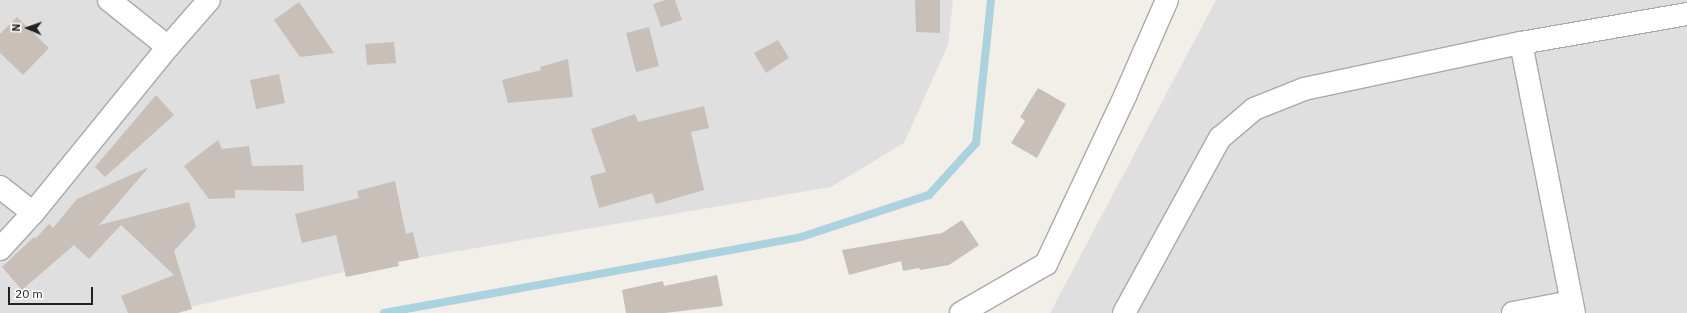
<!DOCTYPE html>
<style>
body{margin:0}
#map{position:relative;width:1687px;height:313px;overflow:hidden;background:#f2efe9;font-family:"IBM Plex Sans",sans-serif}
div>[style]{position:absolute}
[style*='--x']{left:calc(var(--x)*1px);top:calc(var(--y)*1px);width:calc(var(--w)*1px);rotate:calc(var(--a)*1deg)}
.residential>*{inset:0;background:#e0dfdf}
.stream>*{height:8px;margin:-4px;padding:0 4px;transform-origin:4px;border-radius:4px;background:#aad3df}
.building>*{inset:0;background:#c7bfb8}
.roads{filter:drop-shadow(1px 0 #a9a9a9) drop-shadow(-1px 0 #a9a9a9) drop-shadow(0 1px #a9a9a9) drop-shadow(0 -1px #a9a9a9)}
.street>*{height:22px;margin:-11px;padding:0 11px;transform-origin:11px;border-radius:11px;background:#fff}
span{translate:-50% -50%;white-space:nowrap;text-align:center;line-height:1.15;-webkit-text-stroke:3.5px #fff;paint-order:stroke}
.north{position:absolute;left:8px;top:8px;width:40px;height:40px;-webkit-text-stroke:3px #fff;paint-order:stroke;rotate:272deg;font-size:11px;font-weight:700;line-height:16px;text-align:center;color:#222}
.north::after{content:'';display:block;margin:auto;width:14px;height:18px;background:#222;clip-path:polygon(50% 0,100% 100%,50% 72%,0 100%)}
.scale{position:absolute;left:8px;top:287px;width:85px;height:18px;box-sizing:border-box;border:2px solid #222;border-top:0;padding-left:5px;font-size:12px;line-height:14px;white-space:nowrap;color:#222;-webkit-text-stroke:3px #fff;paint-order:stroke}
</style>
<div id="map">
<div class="residential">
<i style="clip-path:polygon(0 0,953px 0,948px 45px,904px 143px,831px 187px,371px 266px,164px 313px,0 313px)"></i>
<i style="clip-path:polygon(1216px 0,1687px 0,1687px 313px,1050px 313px)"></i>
</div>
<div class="stream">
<i style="--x:384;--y:313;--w:424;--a:-10.3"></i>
<i style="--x:801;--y:237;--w:135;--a:-18.2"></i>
<i style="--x:929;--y:195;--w:70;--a:-47.9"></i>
<i style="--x:976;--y:143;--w:144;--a:-84"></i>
</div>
<div class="building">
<i style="clip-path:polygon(665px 0,675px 0,682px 20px,661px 27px,653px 4px)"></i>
<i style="clip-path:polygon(915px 0,940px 0,940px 33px,916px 32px)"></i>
<i style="clip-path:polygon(299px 2px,334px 53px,300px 57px,274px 20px)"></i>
<i style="clip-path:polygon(17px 17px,49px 48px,23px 75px,0 53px,0 34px)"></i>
<i style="clip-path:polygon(649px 27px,659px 66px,636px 72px,626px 33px)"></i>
<i style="clip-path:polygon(778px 40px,789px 58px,766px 73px,754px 53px)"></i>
<i style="clip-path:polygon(394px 42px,396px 63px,367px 65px,365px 44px)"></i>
<i style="clip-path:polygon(568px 59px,573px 97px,508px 103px,502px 80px,541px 70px,540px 67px)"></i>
<i style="clip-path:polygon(279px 74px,285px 103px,256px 109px,250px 80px)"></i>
<i style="clip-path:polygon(1038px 88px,1066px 104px,1037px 158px,1011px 143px,1025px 121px,1020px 117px)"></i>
<i style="clip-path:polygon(156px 95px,174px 115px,105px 177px,95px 167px)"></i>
<i style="clip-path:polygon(704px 106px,709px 128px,691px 132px,704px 190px,656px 204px,652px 193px,599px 208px,590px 176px,606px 172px,591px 129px,635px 114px,638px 122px)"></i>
<i style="clip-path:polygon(218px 140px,222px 149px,249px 146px,252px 166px,303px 165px,304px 191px,235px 190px,235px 198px,209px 199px,184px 166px)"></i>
<i style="clip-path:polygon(149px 167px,99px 225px,189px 202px,196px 227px,174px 251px,192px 309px,178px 313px,128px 313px,121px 296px,174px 275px,121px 225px,89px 259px,74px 245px,22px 290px,2px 267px,34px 237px,36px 238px,49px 224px,53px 228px,77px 199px)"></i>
<i style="clip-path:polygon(395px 181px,406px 234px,413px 232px,419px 258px,398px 262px,399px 266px,346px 277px,336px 235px,302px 243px,295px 214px,359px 198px,357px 191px)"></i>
<i style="clip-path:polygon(962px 220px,979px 245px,949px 265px,920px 270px,919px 268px,903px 271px,901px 261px,849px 275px,842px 250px,942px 233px)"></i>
<i style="clip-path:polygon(717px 275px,723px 306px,665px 313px,626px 313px,622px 290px,663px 281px,664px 286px)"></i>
</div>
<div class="roads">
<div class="street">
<i style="--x:109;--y:0;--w:75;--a:38.5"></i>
<i style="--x:1521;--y:43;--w:275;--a:78.9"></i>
<i style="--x:0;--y:187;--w:42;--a:38.2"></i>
<i style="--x:0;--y:249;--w:49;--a:-47.5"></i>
<i style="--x:33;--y:213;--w:214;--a:-50.9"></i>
<i style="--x:168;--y:47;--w:62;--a:-48.9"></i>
<i style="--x:961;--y:313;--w:98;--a:-30"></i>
<i style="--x:1046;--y:264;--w:186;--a:-64.8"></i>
<i style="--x:1125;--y:96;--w:105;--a:-66.4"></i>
<i style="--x:1124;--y:313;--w:200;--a:-61.3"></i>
<i style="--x:1220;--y:138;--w:45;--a:-40.5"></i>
<i style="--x:1254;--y:109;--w:54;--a:-21.8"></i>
<i style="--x:1304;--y:89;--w:222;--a:-12"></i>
<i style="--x:1521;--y:43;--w:169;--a:-9.9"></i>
<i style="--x:1513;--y:313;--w:59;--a:-10.7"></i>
</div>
</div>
<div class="north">N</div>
<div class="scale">20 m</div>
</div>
